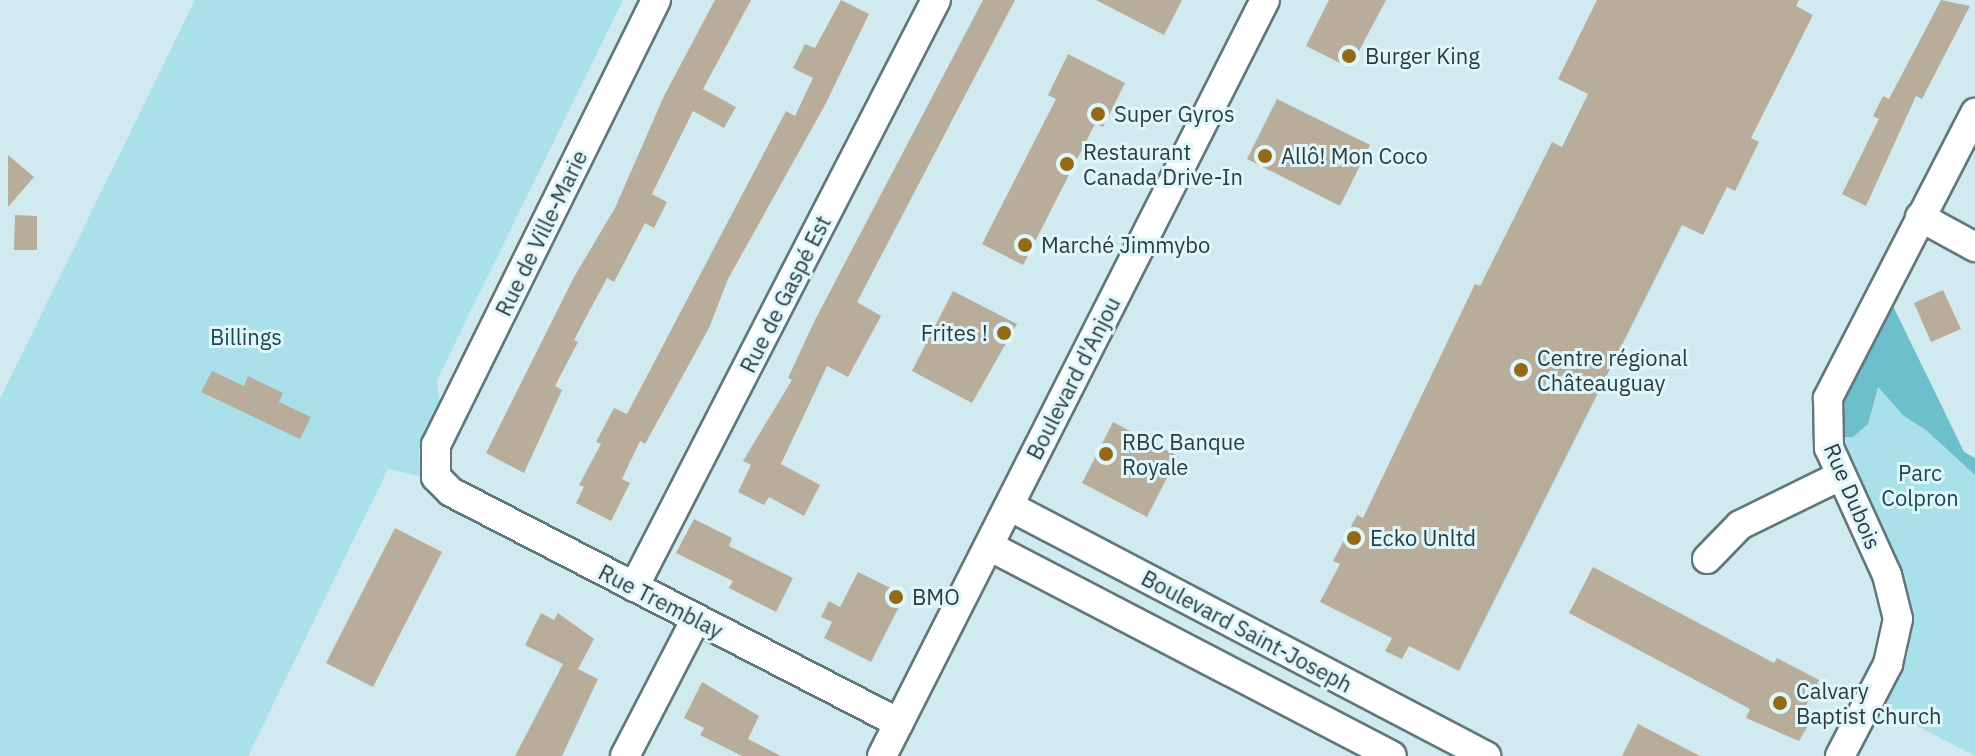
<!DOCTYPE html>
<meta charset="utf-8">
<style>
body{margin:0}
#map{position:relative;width:1975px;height:756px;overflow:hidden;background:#d1eaef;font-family:"IBM Plex Sans",sans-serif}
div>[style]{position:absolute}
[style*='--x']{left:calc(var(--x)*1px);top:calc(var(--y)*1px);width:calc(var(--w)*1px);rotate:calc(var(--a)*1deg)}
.green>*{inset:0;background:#aae0e9}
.forest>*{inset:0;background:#6dbfcc}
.building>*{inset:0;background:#b8ad9b}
.roads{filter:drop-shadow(2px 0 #60777b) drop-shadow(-2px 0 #60777b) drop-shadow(0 2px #60777b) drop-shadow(0 -2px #60777b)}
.minor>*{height:28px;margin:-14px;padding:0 14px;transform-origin:14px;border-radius:14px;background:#fff}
.dots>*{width:22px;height:22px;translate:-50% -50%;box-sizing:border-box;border:4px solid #def7fc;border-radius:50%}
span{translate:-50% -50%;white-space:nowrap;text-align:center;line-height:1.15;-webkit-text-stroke:6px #def7fc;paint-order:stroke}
.poi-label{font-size:22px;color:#303a3c}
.left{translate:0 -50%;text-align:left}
.right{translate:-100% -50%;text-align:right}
.street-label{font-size:22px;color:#303a3c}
.park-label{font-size:22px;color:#20474d}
</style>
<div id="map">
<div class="green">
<i style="clip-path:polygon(195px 0,623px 0,437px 380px,440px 406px,419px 450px,420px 476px,388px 469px,248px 756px,0 756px,0 399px)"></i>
<i style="clip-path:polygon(1891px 302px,1964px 452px,1975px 458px,1975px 756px,1883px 708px,1908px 655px,1912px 610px,1900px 568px,1842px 437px,1843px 400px)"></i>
</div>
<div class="forest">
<i style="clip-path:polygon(1891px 302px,1964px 452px,1975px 458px,1975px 475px,1926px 430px,1904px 416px,1878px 387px,1868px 424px,1853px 437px,1842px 437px,1846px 391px)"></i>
</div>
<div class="building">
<i style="clip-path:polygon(715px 0,751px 0,703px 89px,736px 107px,724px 128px,693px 111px,652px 194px,667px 202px,654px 228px,645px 223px,614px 282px,607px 278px,574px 340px,578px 342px,555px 386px,562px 390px,524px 473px,486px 453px,574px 277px,615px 208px,664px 96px)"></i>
<i style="clip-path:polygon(841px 0,869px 14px,825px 105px,728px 279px,709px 328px,645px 444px,640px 441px,622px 479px,630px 483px,611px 521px,576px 503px,584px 487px,579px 485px,601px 444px,596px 442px,614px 408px,627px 414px,786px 111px,795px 116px,813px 78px,793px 68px,805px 44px,815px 48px)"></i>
<i style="clip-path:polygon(983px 0,1015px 0,857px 302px,881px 316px,848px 377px,827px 366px,781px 464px,820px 485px,804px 516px,769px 497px,764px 505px,738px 492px,751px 465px,743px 461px,792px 380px,788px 378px,815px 320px)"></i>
<i style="clip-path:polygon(1096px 0,1182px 0,1164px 35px)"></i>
<i style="clip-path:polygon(1329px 0,1386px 0,1350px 68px,1306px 46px)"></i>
<i style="clip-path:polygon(1597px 0,1799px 0,1796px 6px,1813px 15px,1751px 138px,1759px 142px,1735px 191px,1727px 187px,1703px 235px,1682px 225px,1459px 671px,1409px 646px,1402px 659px,1385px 651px,1392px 638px,1320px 602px,1340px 564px,1333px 561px,1357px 515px,1363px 518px,1475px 284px,1480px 286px,1552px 142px,1562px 147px,1588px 94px,1558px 79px)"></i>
<i style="clip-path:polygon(1941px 0,1970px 6px,1922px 99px,1916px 96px,1866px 206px,1842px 194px,1879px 119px,1873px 116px,1883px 96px,1889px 99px)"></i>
<i style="clip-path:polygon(1068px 54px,1125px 83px,1103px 127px,1095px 124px,1023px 265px,982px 244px,1056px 99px,1048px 95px)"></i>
<i style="clip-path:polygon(1277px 99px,1370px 145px,1340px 206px,1247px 159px)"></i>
<i style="clip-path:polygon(8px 155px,34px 177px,8px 207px)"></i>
<i style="clip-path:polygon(15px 215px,37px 216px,37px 250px,14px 250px)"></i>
<i style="clip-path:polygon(1943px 290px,1961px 329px,1931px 342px,1914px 303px)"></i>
<i style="clip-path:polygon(953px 291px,1017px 324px,972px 403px,912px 371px)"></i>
<i style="clip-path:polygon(212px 371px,244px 386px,248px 376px,283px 393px,279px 402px,311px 417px,300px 439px,201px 392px)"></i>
<i style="clip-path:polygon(1113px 422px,1178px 456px,1147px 517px,1082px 483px)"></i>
<i style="clip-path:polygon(694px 519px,732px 538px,729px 546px,793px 578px,776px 612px,729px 588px,733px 581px,676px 553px)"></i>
<i style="clip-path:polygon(395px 528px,442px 552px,373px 687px,326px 663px)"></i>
<i style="clip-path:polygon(1593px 567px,1774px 663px,1777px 658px,1819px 680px,1799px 719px,1809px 724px,1799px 741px,1746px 718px,1750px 709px,1569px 613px)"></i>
<i style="clip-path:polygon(858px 572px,905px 595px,871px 662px,824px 638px,832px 622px,821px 617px,829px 601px,840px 607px)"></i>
<i style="clip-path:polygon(541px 613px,554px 620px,558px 613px,594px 639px,578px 669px,598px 679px,562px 756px,515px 756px,563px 664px,525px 645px)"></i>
<i style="clip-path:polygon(702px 682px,759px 716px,748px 739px,781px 756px,742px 756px,700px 735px,704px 728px,684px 718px)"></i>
<i style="clip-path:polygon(1638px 724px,1700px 756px,1622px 756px)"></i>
</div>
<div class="roads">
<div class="minor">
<i style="--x:656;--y:0;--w:496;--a:116.3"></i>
<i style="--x:436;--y:445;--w:32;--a:90"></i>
<i style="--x:436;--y:477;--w:21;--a:45"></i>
<i style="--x:451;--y:492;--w:504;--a:27.28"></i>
<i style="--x:1920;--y:217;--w:63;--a:28.6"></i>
<i style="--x:1009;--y:506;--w:539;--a:27.66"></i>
<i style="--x:989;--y:546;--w:454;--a:27.5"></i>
<i style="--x:1707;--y:559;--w:47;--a:-45.9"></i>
<i style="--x:1740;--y:525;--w:111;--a:-26.1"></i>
<i style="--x:634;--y:587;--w:660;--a:-62.78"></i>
<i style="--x:625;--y:756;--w:154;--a:-62.6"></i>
<i style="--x:882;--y:756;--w:847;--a:-63.13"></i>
<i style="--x:1840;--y:756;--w:104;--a:-62.4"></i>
<i style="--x:1888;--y:664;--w:46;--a:-77.5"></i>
<i style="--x:1898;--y:619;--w:45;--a:-104"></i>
<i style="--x:1887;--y:575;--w:140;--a:-114.5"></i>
<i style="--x:1829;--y:448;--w:50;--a:-91.1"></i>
<i style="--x:1828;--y:398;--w:321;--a:-62.7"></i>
</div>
</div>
<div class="dots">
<i style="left:1349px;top:56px;background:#956a16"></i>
<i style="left:1098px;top:114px;background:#956a16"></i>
<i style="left:1265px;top:156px;background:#956a16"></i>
<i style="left:1067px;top:164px;background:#956a16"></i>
<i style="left:1025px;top:245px;background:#956a16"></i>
<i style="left:1004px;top:333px;background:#956a16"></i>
<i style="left:1521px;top:370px;background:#956a16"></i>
<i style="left:1106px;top:454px;background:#956a16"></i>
<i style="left:1354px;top:538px;background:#956a16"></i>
<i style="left:896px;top:597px;background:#956a16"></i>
<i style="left:1780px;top:703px;background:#956a16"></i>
</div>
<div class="poi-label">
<span class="left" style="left:1365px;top:56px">Burger King</span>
<span class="left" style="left:1114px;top:114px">Super Gyros</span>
<span class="left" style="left:1083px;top:164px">Restaurant<br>Canada Drive-In</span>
<span class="left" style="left:1281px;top:156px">Allô! Mon Coco</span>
<span class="left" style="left:1041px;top:245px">Marché Jimmybo</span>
<span class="right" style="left:988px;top:333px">Frites !</span>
<span class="left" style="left:1537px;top:370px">Centre régional<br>Châteauguay</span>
<span class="left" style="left:1122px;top:454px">RBC Banque<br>Royale</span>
<span class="left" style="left:1370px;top:538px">Ecko Unltd</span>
<span class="left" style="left:912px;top:597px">BMO</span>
<span class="left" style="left:1796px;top:703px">Calvary<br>Baptist Church</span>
</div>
<div class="street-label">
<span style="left:541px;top:233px;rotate:-64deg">Rue de Ville-Marie</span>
<span style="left:785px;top:294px;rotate:-63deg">Rue de Gaspé Est</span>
<span style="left:1073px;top:378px;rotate:-63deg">Boulevard d'Anjou</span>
<span style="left:1853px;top:496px;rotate:67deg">Rue Dubois</span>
<span style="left:661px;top:601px;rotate:27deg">Rue Tremblay</span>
<span style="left:1247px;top:631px;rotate:28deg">Boulevard Saint-Joseph</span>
</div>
<div class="park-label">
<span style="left:246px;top:337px">Billings</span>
<span style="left:1920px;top:485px">Parc<br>Colpron</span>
</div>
</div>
